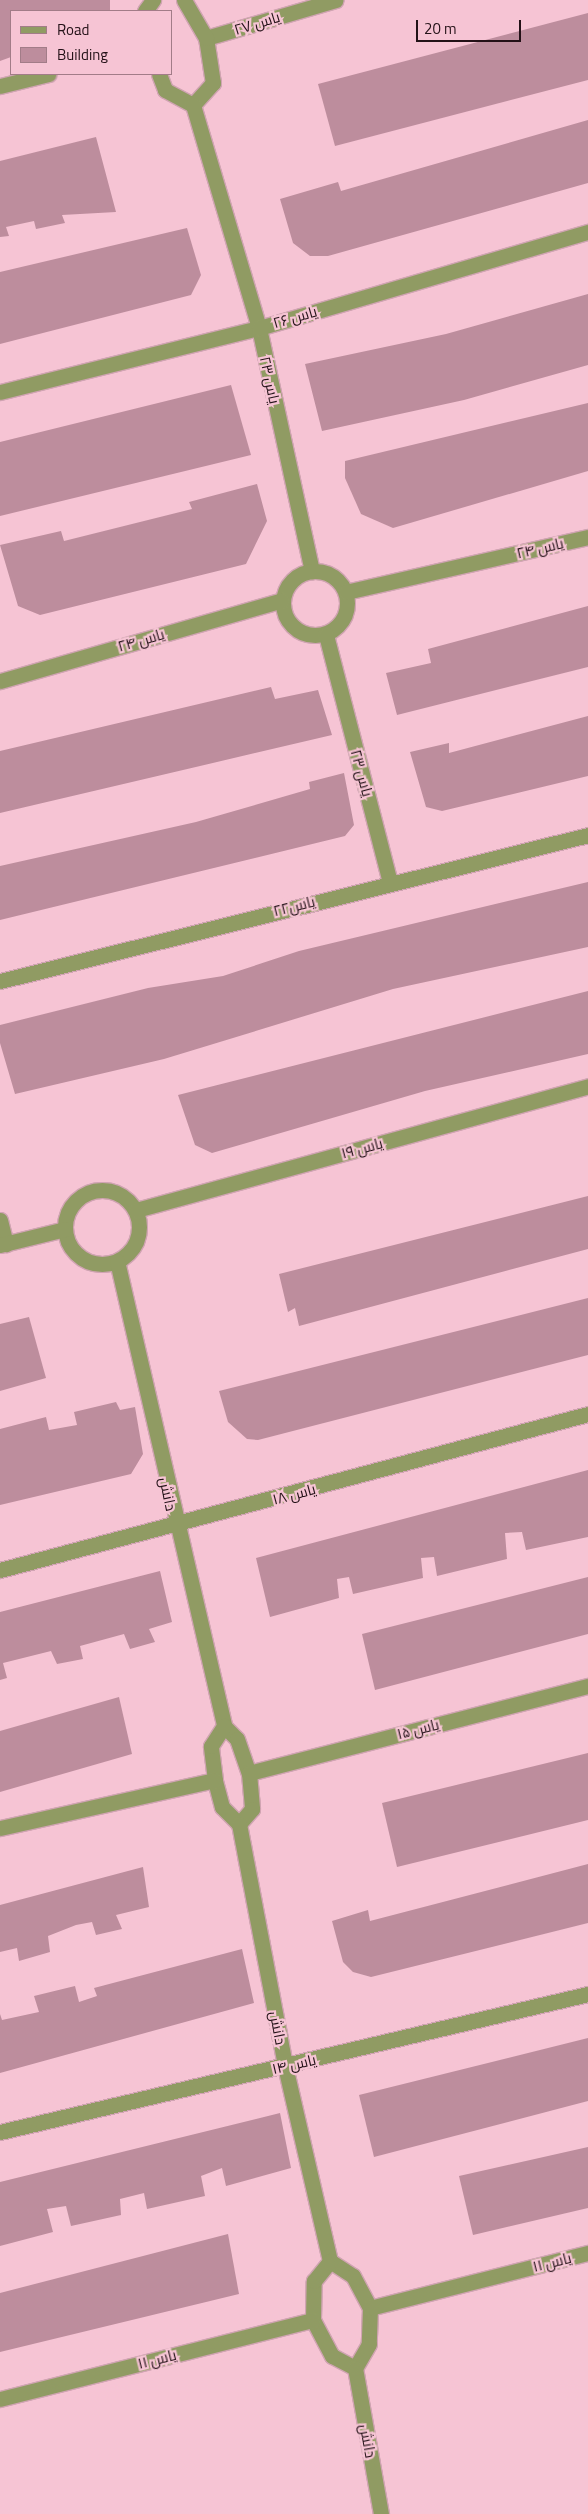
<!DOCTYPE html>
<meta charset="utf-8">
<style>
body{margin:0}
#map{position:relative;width:588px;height:2514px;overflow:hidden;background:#f6c4d4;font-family:"Titillium Web",Cairo,sans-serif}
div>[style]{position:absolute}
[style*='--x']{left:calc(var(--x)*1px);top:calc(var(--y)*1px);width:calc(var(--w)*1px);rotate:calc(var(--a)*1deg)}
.building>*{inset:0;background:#bd8d9d}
.roads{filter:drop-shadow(1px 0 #d0a4b2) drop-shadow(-1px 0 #d0a4b2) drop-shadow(0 1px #d0a4b2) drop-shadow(0 -1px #d0a4b2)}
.minor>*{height:15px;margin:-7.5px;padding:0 7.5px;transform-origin:7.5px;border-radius:7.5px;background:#909b63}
.minor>.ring{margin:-7.5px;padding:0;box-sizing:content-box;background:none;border:15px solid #909b63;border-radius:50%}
span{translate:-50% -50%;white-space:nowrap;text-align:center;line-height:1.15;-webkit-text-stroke:4.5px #f6c4d4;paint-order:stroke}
.street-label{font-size:15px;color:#231117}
.legend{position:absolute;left:10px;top:10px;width:162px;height:65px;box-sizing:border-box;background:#f6c4d4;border:1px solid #a27c88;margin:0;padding:6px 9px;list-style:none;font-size:15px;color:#231117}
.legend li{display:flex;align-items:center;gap:10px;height:25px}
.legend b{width:25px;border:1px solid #a27c88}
.scale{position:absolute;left:416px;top:20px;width:105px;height:22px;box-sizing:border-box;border:2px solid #231117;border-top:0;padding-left:6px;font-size:15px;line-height:18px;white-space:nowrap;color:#231117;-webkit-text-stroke:4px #f6c4d4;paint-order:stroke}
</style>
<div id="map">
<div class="building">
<i style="clip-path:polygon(0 0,110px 0,110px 11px,11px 11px,11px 57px,0 61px)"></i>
<i style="clip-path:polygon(588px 13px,588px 80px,335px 146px,318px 84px)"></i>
<i style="clip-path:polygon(588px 120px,588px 183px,328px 256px,310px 256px,293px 243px,280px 199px,338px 182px,341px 191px)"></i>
<i style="clip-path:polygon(96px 137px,116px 212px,62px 215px,65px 223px,36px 229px,34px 221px,6px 227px,9px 236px,0 237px,0 161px)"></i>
<i style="clip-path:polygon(187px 228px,201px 275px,191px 295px,0 344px,0 272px)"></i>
<i style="clip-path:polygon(588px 294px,588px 365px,464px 400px,322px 431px,305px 364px,446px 334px)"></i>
<i style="clip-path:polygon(231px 385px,251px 455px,0 516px,0 442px)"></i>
<i style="clip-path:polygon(588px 403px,588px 471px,393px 528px,361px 514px,345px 478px,345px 461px)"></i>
<i style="clip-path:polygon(257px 484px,267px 521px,246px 564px,40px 615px,18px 606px,0 545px,61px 531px,64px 541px,192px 509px,189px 502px)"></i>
<i style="clip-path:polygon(588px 606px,588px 667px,397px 715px,386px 673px,431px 663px,428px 649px)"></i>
<i style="clip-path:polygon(271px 687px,275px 699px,318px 690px,332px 735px,0 813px,0 751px)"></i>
<i style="clip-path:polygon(588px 716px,588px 776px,442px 811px,426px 807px,410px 752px,449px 743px,449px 753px)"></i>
<i style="clip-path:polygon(344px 773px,354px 825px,345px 836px,0 920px,0 866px,196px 822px,310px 789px,309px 782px)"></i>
<i style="clip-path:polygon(588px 882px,588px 947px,393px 989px,164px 1059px,15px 1094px,0 1043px,0 1025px,148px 988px,223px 976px,299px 951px)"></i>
<i style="clip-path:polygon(588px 991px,588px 1054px,425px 1091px,212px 1153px,195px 1145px,178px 1095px)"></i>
<i style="clip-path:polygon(588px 1196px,588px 1249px,299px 1326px,295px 1308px,288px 1312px,279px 1274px)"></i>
<i style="clip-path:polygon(588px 1298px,588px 1355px,258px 1440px,247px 1439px,228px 1422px,219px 1391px)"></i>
<i style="clip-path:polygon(29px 1317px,46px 1378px,0 1391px,0 1324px)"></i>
<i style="clip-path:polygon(116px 1402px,120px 1410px,135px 1407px,143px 1454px,131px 1474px,0 1505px,0 1429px,46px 1417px,49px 1430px,77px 1425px,74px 1412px)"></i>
<i style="clip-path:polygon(588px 1470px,588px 1537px,526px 1550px,522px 1532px,505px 1533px,507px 1559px,437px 1576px,434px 1557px,421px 1558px,423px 1578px,353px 1594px,349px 1577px,337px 1579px,339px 1598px,270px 1617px,256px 1558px)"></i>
<i style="clip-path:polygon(160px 1571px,172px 1622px,149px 1629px,155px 1642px,130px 1649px,124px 1634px,80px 1646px,83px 1659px,57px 1664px,51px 1651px,3px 1663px,7px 1678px,0 1680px,0 1612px)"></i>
<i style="clip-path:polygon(588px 1577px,588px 1634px,375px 1690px,362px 1634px)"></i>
<i style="clip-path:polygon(119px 1697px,132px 1754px,0 1792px,0 1731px)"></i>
<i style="clip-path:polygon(588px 1753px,588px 1820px,397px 1867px,382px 1803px)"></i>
<i style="clip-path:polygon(588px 1864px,588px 1923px,371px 1977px,353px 1972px,343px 1962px,332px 1921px,368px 1910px,370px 1921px)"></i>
<i style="clip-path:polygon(143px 1867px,149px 1907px,116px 1915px,122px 1929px,96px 1935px,92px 1922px,76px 1925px,48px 1936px,50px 1952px,19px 1961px,17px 1948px,0 1952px,0 1905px)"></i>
<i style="clip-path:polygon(242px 1949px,254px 2003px,0 2073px,0 2014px,2px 2020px,39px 2012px,34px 1996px,75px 1986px,79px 2002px,97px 1996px,94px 1988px)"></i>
<i style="clip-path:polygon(588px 2038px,588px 2101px,374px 2157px,359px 2095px)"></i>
<i style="clip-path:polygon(280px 2113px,291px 2168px,226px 2186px,222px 2168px,201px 2176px,205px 2196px,147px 2209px,144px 2193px,120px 2199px,121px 2215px,71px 2226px,66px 2206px,47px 2209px,53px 2232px,0 2246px,0 2182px)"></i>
<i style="clip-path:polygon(588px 2147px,588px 2208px,473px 2235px,459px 2176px)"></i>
<i style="clip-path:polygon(228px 2234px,239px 2294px,0 2352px,0 2293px)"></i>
</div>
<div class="roads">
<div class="minor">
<i style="--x:145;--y:11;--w:14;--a:-54"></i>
<i style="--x:206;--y:38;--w:135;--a:-16.3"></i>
<i style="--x:159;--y:74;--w:17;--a:69"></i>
<i style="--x:165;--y:90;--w:32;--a:28"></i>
<i style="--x:193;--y:105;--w:30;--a:-48"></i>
<i style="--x:213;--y:83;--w:46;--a:-98.8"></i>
<i style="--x:206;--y:38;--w:44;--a:-120.1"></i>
<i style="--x:0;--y:86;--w:50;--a:-13.8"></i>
<i style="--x:193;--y:105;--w:233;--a:73.5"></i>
<i style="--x:259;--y:328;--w:249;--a:77.7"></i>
<i style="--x:0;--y:392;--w:267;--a:-13.9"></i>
<i style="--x:259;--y:328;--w:343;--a:-16.3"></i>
<i class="ring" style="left:283px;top:571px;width:49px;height:49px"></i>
<i style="--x:346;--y:592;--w:248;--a:-12.8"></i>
<i style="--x:326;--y:635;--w:255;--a:75.5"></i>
<i style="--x:0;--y:681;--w:293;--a:-16"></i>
<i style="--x:0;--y:981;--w:606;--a:-13.94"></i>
<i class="ring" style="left:65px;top:1190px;width:59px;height:59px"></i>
<i style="--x:136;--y:1210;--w:469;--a:-15.3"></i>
<i style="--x:0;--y:1220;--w:25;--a:76"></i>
<i style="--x:0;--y:1245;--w:67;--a:-13.8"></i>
<i style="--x:117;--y:1261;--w:477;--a:77"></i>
<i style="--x:0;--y:1570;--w:608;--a:-14.86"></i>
<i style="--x:224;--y:1726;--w:18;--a:45"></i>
<i style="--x:237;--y:1739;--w:36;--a:71"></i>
<i style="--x:249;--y:1773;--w:36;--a:85"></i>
<i style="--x:252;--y:1809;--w:20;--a:131"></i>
<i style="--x:239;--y:1824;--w:24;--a:-135"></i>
<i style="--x:222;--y:1807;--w:28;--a:-105"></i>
<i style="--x:215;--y:1780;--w:34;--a:-97"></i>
<i style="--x:211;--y:1746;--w:24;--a:-57"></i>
<i style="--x:249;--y:1773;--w:350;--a:-14.4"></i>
<i style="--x:239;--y:1824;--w:246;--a:79.2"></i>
<i style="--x:285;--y:2066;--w:200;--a:77"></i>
<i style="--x:0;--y:1828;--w:220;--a:-12.6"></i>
<i style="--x:0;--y:2132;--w:604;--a:-13.21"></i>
<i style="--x:330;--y:2261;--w:27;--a:33"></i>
<i style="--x:353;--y:2276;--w:36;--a:62"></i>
<i style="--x:370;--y:2308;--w:36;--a:92"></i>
<i style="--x:369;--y:2344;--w:28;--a:120"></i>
<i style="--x:355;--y:2368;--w:26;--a:-152"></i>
<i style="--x:332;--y:2356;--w:41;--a:-117.8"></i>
<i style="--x:313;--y:2320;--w:39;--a:-89"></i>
<i style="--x:314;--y:2281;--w:26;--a:-51"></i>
<i style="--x:370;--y:2308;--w:225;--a:-14.2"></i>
<i style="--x:355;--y:2368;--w:148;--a:79.9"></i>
<i style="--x:0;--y:2399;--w:323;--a:-14.2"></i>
</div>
</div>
<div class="street-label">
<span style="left:257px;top:23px;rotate:-17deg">یاس ۲۷</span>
<span style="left:295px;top:317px;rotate:-16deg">یاس ۲۶</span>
<span style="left:270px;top:380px;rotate:78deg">یاس ۲۳</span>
<span style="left:540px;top:548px;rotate:-13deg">یاس ۲۴</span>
<span style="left:141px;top:640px;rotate:-16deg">یاس ۲۴</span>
<span style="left:362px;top:773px;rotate:75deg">یاس ۲۳</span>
<span style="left:294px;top:906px;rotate:-14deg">یاس۲۲</span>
<span style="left:362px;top:1148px;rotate:-15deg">یاس ۱۹</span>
<span style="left:168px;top:1494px;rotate:78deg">دانش</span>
<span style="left:294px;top:1494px;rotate:-15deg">یاس ۱۸</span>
<span style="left:418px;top:1729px;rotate:-14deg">یاس ۱۵</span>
<span style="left:278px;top:2028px;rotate:79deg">دانش</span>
<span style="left:294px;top:2064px;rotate:-13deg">یاس ۱۴</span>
<span style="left:552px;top:2262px;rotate:-14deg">یاس ۱۱</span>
<span style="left:157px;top:2359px;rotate:-14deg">یاس ۱۱</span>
<span style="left:368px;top:2441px;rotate:80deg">دانش</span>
</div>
<ul class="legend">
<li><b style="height:6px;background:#909b63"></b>Road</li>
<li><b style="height:14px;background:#bd8d9d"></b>Building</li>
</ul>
<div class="scale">20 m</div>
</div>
